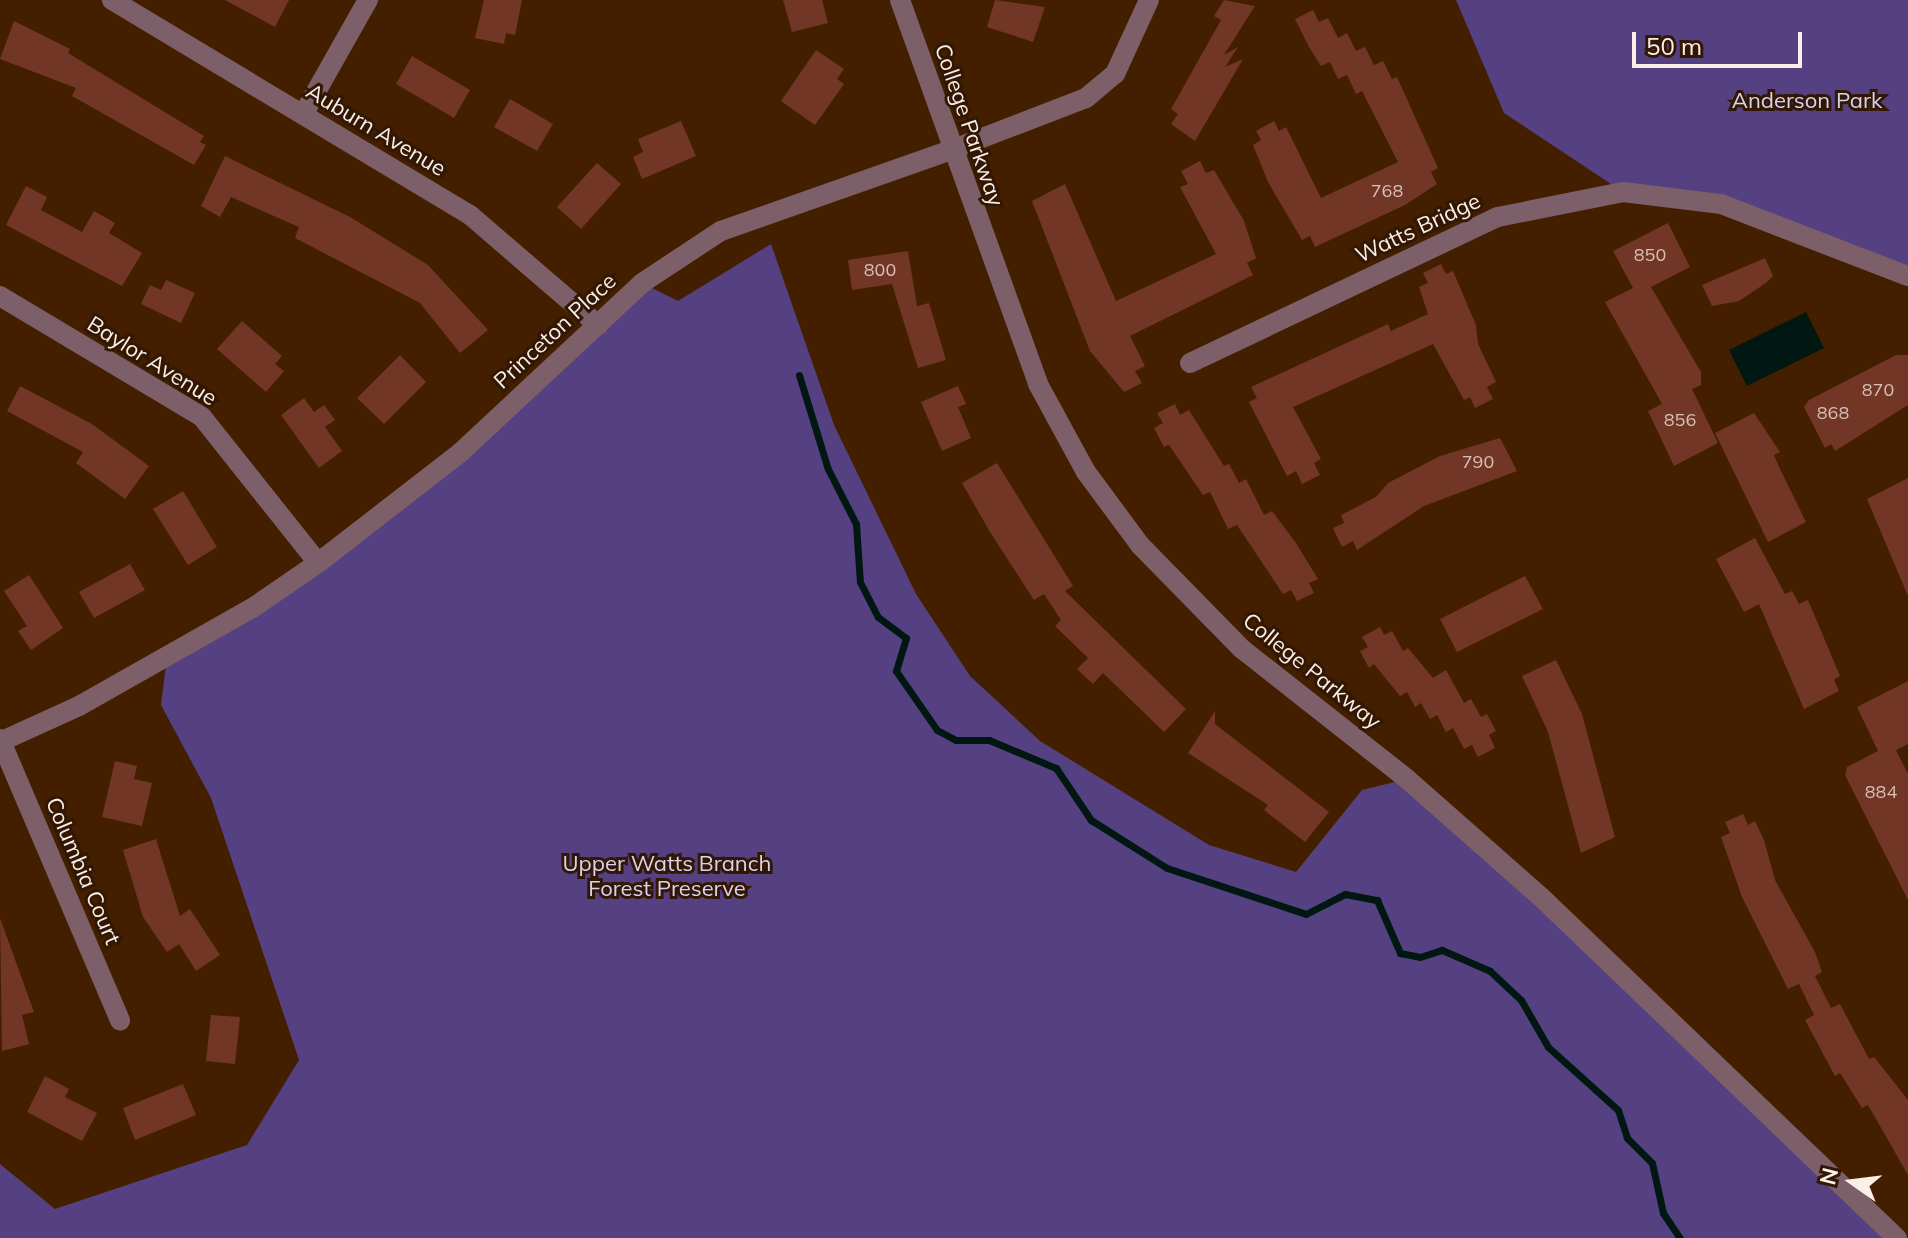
<!DOCTYPE html>
<style>
body{margin:0}
#map{position:relative;width:1908px;height:1238px;overflow:hidden;background:#431f00;font-family:Mulish,sans-serif}
div>[style]{position:absolute}
[style*='--x']{left:calc(var(--x)*1px);top:calc(var(--y)*1px);width:calc(var(--w)*1px);rotate:calc(var(--a)*1deg)}
.green>*{inset:0;background:#554181}
.water>*{inset:0;background:#011812}
.stream>*{height:7px;margin:-3.5px;padding:0 3.5px;transform-origin:3.5px;border-radius:3.5px;background:#011812}
.building>*{inset:0;background:#713626}
.minor>*{height:20px;margin:-10px;padding:0 10px;transform-origin:10px;border-radius:10px;background:#7c5f69}
.tertiary>*{height:20px;margin:-10px;padding:0 10px;transform-origin:10px;border-radius:10px;background:#7c5f69}
span{translate:-50% -50%;white-space:nowrap;text-align:center;line-height:1.15;-webkit-text-stroke:6px #321804;paint-order:stroke}
.number-label{font-size:18px;color:#d8c1b7}
.number-label span{-webkit-text-stroke-width:0}
.park-label{font-size:22px;color:#d9d2ef}
.street-label{font-size:22px;color:#fbefe7}
.north{position:absolute;left:1812px;top:1142px;width:80px;height:80px;-webkit-text-stroke:6px #321804;paint-order:stroke;rotate:284deg;font-size:22px;font-weight:700;line-height:32px;text-align:center;color:#fbefe7}
.north::after{content:'';display:block;margin:auto;width:28px;height:36px;background:#fbefe7;clip-path:polygon(50% 0,100% 100%,50% 72%,0 100%)}
.scale{position:absolute;left:1632px;top:32px;width:170px;height:36px;box-sizing:border-box;border:4px solid #fbefe7;border-top:0;padding-left:10px;font-size:24px;line-height:28px;white-space:nowrap;color:#fbefe7;-webkit-text-stroke:6px #321804;paint-order:stroke}
</style>
<div id="map">
<div class="green">
<i style="clip-path:polygon(1456px 0,1908px 0,1908px 276px,1721px 204px,1623px 192px,1504px 113px)"></i>
<i style="clip-path:polygon(771px 244px,834px 425px,916px 594px,970px 676px,1040px 741px,1209px 845px,1296px 872px,1362px 790px,1407px 779px,1897px 1238px,0 1238px,0 1164px,55px 1209px,247px 1145px,299px 1060px,211px 798px,161px 705px,167px 656px,318px 563px,642px 283px,678px 301px)"></i>
</div>
<div class="water">
<i style="clip-path:polygon(1806px 312px,1824px 348px,1747px 386px,1729px 350px)"></i>
</div>
<div class="stream">
<i style="--x:799;--y:375;--w:98;--a:72.9"></i>
<i style="--x:828;--y:469;--w:62;--a:63"></i>
<i style="--x:856;--y:524;--w:58;--a:86.1"></i>
<i style="--x:860;--y:582;--w:39;--a:63"></i>
<i style="--x:878;--y:617;--w:35;--a:37"></i>
<i style="--x:906;--y:638;--w:34;--a:107"></i>
<i style="--x:896;--y:671;--w:72;--a:55.2"></i>
<i style="--x:937;--y:730;--w:21;--a:28"></i>
<i style="--x:956;--y:740;--w:33;--a:0"></i>
<i style="--x:989;--y:740;--w:73;--a:22.7"></i>
<i style="--x:1056;--y:768;--w:63;--a:56.1"></i>
<i style="--x:1091;--y:820;--w:90;--a:32.3"></i>
<i style="--x:1167;--y:868;--w:146;--a:18.3"></i>
<i style="--x:1306;--y:914;--w:44;--a:-27.1"></i>
<i style="--x:1345;--y:894;--w:33;--a:11"></i>
<i style="--x:1377;--y:900;--w:58;--a:66.5"></i>
<i style="--x:1400;--y:953;--w:20;--a:11"></i>
<i style="--x:1420;--y:957;--w:23;--a:-18"></i>
<i style="--x:1442;--y:950;--w:52;--a:23.6"></i>
<i style="--x:1490;--y:971;--w:42;--a:43.1"></i>
<i style="--x:1521;--y:1000;--w:54;--a:60.1"></i>
<i style="--x:1548;--y:1047;--w:94;--a:42"></i>
<i style="--x:1618;--y:1110;--w:29;--a:72"></i>
<i style="--x:1627;--y:1138;--w:35;--a:45"></i>
<i style="--x:1652;--y:1163;--w:51;--a:77.6"></i>
<i style="--x:1663;--y:1213;--w:30;--a:56"></i>
</div>
<div class="building">
<i style="clip-path:polygon(225px 0,289px 0,275px 27px)"></i>
<i style="clip-path:polygon(484px 0,522px 0,515px 35px,506px 33px,504px 44px,475px 38px)"></i>
<i style="clip-path:polygon(783px 0,822px 0,828px 23px,792px 32px)"></i>
<i style="clip-path:polygon(995px 0,1045px 7px,1033px 42px,987px 27px)"></i>
<i style="clip-path:polygon(1224px 0,1255px 6px,1224px 55px,1238px 47px,1225px 67px,1243px 59px,1195px 141px,1171px 124px,1178px 114px,1171px 109px,1221px 20px,1214px 16px)"></i>
<i style="clip-path:polygon(1313px 10px,1319px 22px,1328px 18px,1338px 38px,1347px 33px,1356px 51px,1365px 47px,1374px 65px,1383px 61px,1392px 79px,1397px 77px,1438px 168px,1431px 172px,1437px 184px,1405px 205px,1315px 247px,1310px 236px,1302px 240px,1268px 182px,1253px 145px,1261px 140px,1256px 131px,1274px 121px,1279px 131px,1286px 127px,1321px 198px,1398px 162px,1362px 91px,1356px 94px,1347px 75px,1338px 79px,1330px 62px,1321px 66px,1309px 47px,1295px 19px)"></i>
<i style="clip-path:polygon(14px 21px,70px 49px,68px 53px,204px 136px,200px 142px,206px 145px,194px 165px,72px 96px,76px 88px,0 59px)"></i>
<i style="clip-path:polygon(816px 50px,844px 69px,837px 79px,844px 84px,815px 125px,781px 101px)"></i>
<i style="clip-path:polygon(412px 56px,470px 90px,454px 118px,396px 84px)"></i>
<i style="clip-path:polygon(510px 99px,553px 124px,537px 151px,494px 127px)"></i>
<i style="clip-path:polygon(681px 121px,696px 156px,642px 179px,633px 157px,643px 152px,638px 139px)"></i>
<i style="clip-path:polygon(225px 156px,350px 217px,428px 265px,488px 330px,460px 353px,420px 303px,295px 238px,299px 227px,231px 197px,220px 217px,201px 206px)"></i>
<i style="clip-path:polygon(1200px 161px,1206px 173px,1214px 170px,1244px 221px,1256px 258px,1247px 263px,1253px 275px,1130px 336px,1145px 366px,1135px 371px,1142px 383px,1124px 392px,1090px 351px,1032px 201px,1065px 184px,1116px 301px,1216px 254px,1180px 187px,1188px 184px,1181px 171px)"></i>
<i style="clip-path:polygon(597px 163px,621px 184px,581px 229px,557px 207px)"></i>
<i style="clip-path:polygon(26px 186px,47px 197px,41px 210px,82px 232px,94px 211px,115px 223px,109px 233px,142px 253px,122px 286px,6px 225px)"></i>
<i style="clip-path:polygon(1668px 223px,1690px 267px,1651px 287px,1701px 372px,1701px 385px,1692px 389px,1718px 443px,1674px 466px,1648px 411px,1662px 404px,1605px 302px,1633px 288px,1613px 251px)"></i>
<i style="clip-path:polygon(908px 251px,917px 306px,929px 303px,946px 360px,918px 368px,892px 284px,852px 290px,848px 260px)"></i>
<i style="clip-path:polygon(1765px 258px,1773px 276px,1766px 283px,1739px 301px,1712px 306px,1702px 285px)"></i>
<i style="clip-path:polygon(1441px 264px,1446px 274px,1453px 271px,1476px 325px,1478px 344px,1496px 382px,1487px 387px,1493px 399px,1475px 408px,1470px 397px,1464px 400px,1433px 344px,1293px 407px,1321px 459px,1314px 463px,1320px 475px,1302px 484px,1296px 471px,1287px 476px,1249px 402px,1257px 398px,1251px 387px,1388px 324px,1391px 331px,1428px 314px,1419px 287px,1428px 283px,1423px 273px)"></i>
<i style="clip-path:polygon(166px 280px,195px 293px,181px 323px,141px 304px,150px 285px,161px 290px)"></i>
<i style="clip-path:polygon(242px 321px,282px 356px,275px 364px,284px 371px,266px 392px,217px 349px)"></i>
<i style="clip-path:polygon(400px 355px,426px 382px,384px 424px,357px 398px)"></i>
<i style="clip-path:polygon(1896px 355px,1908px 355px,1908px 405px,1835px 451px,1831px 444px,1825px 448px,1804px 407px,1809px 400px)"></i>
<i style="clip-path:polygon(20px 386px,92px 424px,149px 466px,125px 499px,76px 463px,83px 452px,7px 411px)"></i>
<i style="clip-path:polygon(958px 386px,966px 404px,958px 407px,971px 438px,942px 451px,921px 402px)"></i>
<i style="clip-path:polygon(304px 398px,314px 412px,324px 405px,335px 420px,325px 427px,342px 451px,319px 468px,281px 415px)"></i>
<i style="clip-path:polygon(1175px 404px,1180px 415px,1189px 410px,1224px 466px,1229px 464px,1239px 483px,1246px 479px,1264px 515px,1272px 511px,1296px 543px,1318px 579px,1309px 583px,1314px 593px,1297px 601px,1291px 590px,1283px 594px,1237px 525px,1228px 529px,1210px 492px,1203px 495px,1169px 445px,1164px 447px,1154px 428px,1163px 423px,1157px 413px)"></i>
<i style="clip-path:polygon(1754px 413px,1780px 452px,1774px 455px,1779px 467px,1806px 522px,1768px 542px,1715px 433px)"></i>
<i style="clip-path:polygon(1500px 438px,1517px 471px,1424px 506px,1357px 550px,1353px 541px,1342px 547px,1333px 528px,1344px 523px,1341px 515px,1376px 497px,1388px 483px,1440px 456px)"></i>
<i style="clip-path:polygon(997px 463px,1073px 586px,1065px 591px,1186px 709px,1164px 732px,1103px 673px,1093px 684px,1077px 669px,1088px 658px,1055px 626px,1061px 620px,1044px 594px,1034px 600px,990px 532px,962px 483px)"></i>
<i style="clip-path:polygon(1908px 478px,1908px 596px,1867px 499px)"></i>
<i style="clip-path:polygon(183px 491px,217px 547px,188px 565px,153px 509px)"></i>
<i style="clip-path:polygon(1755px 538px,1785px 594px,1792px 591px,1799px 604px,1808px 600px,1840px 676px,1834px 680px,1839px 691px,1804px 709px,1759px 604px,1744px 612px,1716px 559px)"></i>
<i style="clip-path:polygon(130px 564px,145px 590px,94px 618px,79px 592px)"></i>
<i style="clip-path:polygon(29px 575px,63px 628px,31px 650px,18px 631px,27px 626px,4px 591px)"></i>
<i style="clip-path:polygon(1525px 576px,1543px 609px,1457px 652px,1440px 619px)"></i>
<i style="clip-path:polygon(1380px 627px,1384px 635px,1392px 631px,1403px 651px,1408px 648px,1433px 678px,1446px 670px,1464px 703px,1471px 699px,1481px 717px,1487px 714px,1496px 731px,1489px 735px,1495px 748px,1478px 757px,1472px 745px,1464px 749px,1453px 728px,1446px 732px,1437px 715px,1430px 719px,1421px 703px,1415px 707px,1407px 692px,1400px 696px,1374px 664px,1369px 668px,1360px 651px,1368px 647px,1362px 637px)"></i>
<i style="clip-path:polygon(1556px 660px,1582px 714px,1615px 837px,1581px 853px,1548px 732px,1522px 676px)"></i>
<i style="clip-path:polygon(1908px 681px,1908px 744px,1896px 750px,1908px 774px,1908px 900px,1845px 775px,1847px 767px,1878px 751px,1857px 707px)"></i>
<i style="clip-path:polygon(1215px 711px,1215px 724px,1329px 812px,1305px 842px,1264px 810px,1268px 805px,1188px 753px)"></i>
<i style="clip-path:polygon(115px 761px,137px 766px,134px 779px,152px 783px,142px 826px,102px 817px)"></i>
<i style="clip-path:polygon(1743px 814px,1748px 825px,1755px 821px,1764px 840px,1775px 880px,1815px 952px,1822px 972px,1815px 976px,1831px 1008px,1840px 1004px,1869px 1059px,1874px 1057px,1908px 1100px,1908px 1175px,1868px 1105px,1862px 1108px,1840px 1073px,1835px 1076px,1805px 1020px,1814px 1015px,1799px 984px,1788px 989px,1742px 897px,1721px 837px,1730px 833px,1725px 822px)"></i>
<i style="clip-path:polygon(156px 839px,180px 916px,190px 909px,220px 955px,196px 971px,179px 944px,167px 952px,143px 917px,123px 850px)"></i>
<i style="clip-path:polygon(0 918px,34px 1012px,22px 1015px,29px 1044px,2px 1051px)"></i>
<i style="clip-path:polygon(211px 1015px,240px 1017px,235px 1064px,206px 1061px)"></i>
<i style="clip-path:polygon(45px 1076px,69px 1089px,65px 1097px,97px 1113px,82px 1141px,27px 1112px)"></i>
<i style="clip-path:polygon(183px 1084px,196px 1115px,135px 1140px,123px 1108px)"></i>
</div>
<div class="minor">
<i style="--x:112;--y:0;--w:418;--a:31"></i>
<i style="--x:470;--y:215;--w:169;--a:40.7"></i>
<i style="--x:304;--y:113;--w:130;--a:-60.5"></i>
<i style="--x:951;--y:150;--w:145;--a:-21.1"></i>
<i style="--x:1086;--y:98;--w:38;--a:-40"></i>
<i style="--x:1115;--y:74;--w:81;--a:-65.3"></i>
<i style="--x:0;--y:296;--w:235;--a:30.9"></i>
<i style="--x:202;--y:417;--w:186;--a:51.5"></i>
<i style="--x:1190;--y:363;--w:341;--a:-25.4"></i>
<i style="--x:1498;--y:217;--w:127;--a:-11.3"></i>
<i style="--x:1623;--y:192;--w:99;--a:7"></i>
<i style="--x:1721;--y:204;--w:200;--a:21.1"></i>
<i style="--x:0;--y:739;--w:306;--a:66.9"></i>
</div>
<div class="tertiary">
<i style="--x:900;--y:0;--w:408;--a:70.2"></i>
<i style="--x:1038;--y:384;--w:100;--a:61.4"></i>
<i style="--x:1086;--y:472;--w:91;--a:53.5"></i>
<i style="--x:1140;--y:545;--w:146;--a:45.6"></i>
<i style="--x:1242;--y:649;--w:210;--a:38.2"></i>
<i style="--x:1407;--y:779;--w:180;--a:41.4"></i>
<i style="--x:1542;--y:898;--w:492;--a:43.8"></i>
<i style="--x:0;--y:742;--w:87;--a:-24.5"></i>
<i style="--x:79;--y:706;--w:201;--a:-29.5"></i>
<i style="--x:254;--y:607;--w:78;--a:-34.5"></i>
<i style="--x:318;--y:563;--w:181;--a:-37.8"></i>
<i style="--x:461;--y:452;--w:248;--a:-43"></i>
<i style="--x:642;--y:283;--w:95;--a:-33.4"></i>
<i style="--x:721;--y:231;--w:244;--a:-19.4"></i>
</div>
<div class="number-label">
<span style="left:1387px;top:191px">768</span>
<span style="left:1650px;top:255px">850</span>
<span style="left:880px;top:270px">800</span>
<span style="left:1878px;top:390px">870</span>
<span style="left:1833px;top:413px">868</span>
<span style="left:1680px;top:420px">856</span>
<span style="left:1478px;top:462px">790</span>
<span style="left:1881px;top:792px">884</span>
</div>
<div class="park-label">
<span style="left:1807px;top:101px">Anderson Park</span>
<span style="left:667px;top:876px">Upper Watts Branch<br>Forest Preserve</span>
</div>
<div class="street-label">
<span style="left:969px;top:125px;rotate:71deg">College Parkway</span>
<span style="left:376px;top:130px;rotate:31deg">Auburn Avenue</span>
<span style="left:1418px;top:228px;rotate:-25deg">Watts Bridge</span>
<span style="left:555px;top:331px;rotate:-43deg">Princeton Place</span>
<span style="left:152px;top:361px;rotate:32deg">Baylor Avenue</span>
<span style="left:1312px;top:671px;rotate:39deg">College Parkway</span>
<span style="left:83px;top:871px;rotate:67deg">Columbia Court</span>
</div>
<div class="north">N</div>
<div class="scale">50 m</div>
</div>
